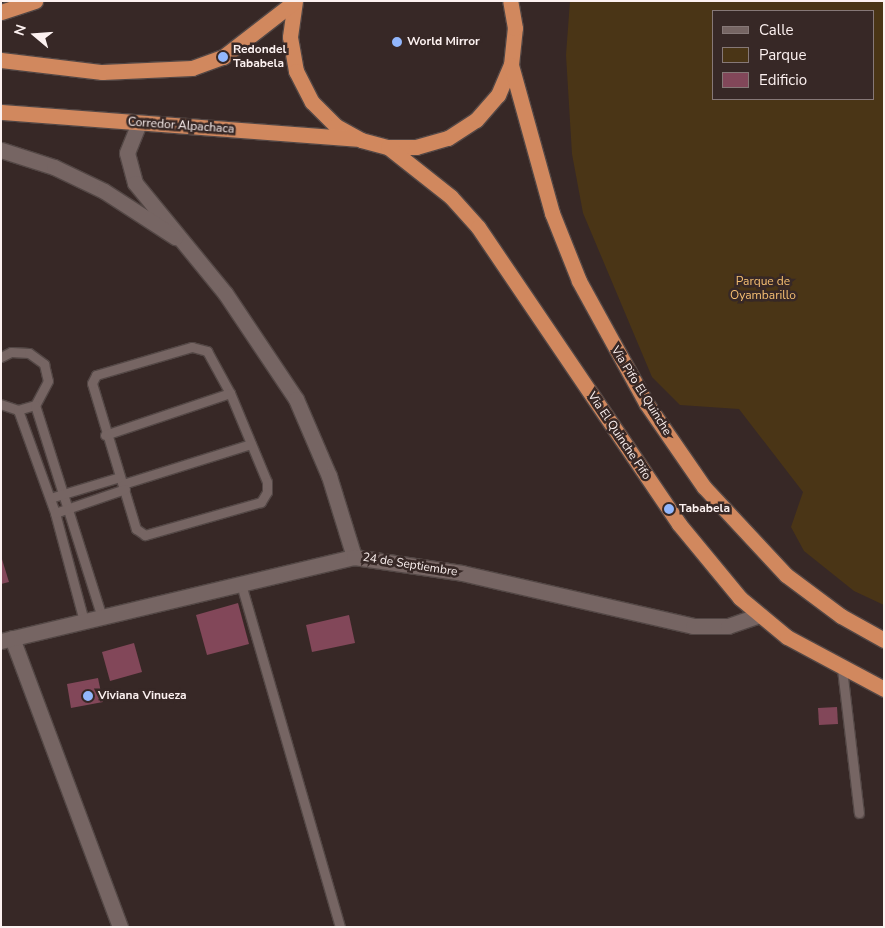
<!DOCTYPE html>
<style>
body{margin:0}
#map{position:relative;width:885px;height:928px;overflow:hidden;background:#372826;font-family:"Nunito Sans",sans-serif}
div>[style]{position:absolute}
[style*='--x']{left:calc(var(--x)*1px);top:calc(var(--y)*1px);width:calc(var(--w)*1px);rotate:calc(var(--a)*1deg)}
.green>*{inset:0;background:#4a3516}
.building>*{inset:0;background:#824759}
.roads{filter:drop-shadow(1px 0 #534745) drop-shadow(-1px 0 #534745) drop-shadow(0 1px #534745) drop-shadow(0 -1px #534745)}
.service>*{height:9px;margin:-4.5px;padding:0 4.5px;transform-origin:4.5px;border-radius:4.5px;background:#766563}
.minor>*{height:15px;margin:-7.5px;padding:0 7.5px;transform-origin:7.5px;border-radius:7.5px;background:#766563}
.trunk>*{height:15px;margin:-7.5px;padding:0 7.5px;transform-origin:7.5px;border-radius:7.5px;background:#d1885e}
.dots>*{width:14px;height:14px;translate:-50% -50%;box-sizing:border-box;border:2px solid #372826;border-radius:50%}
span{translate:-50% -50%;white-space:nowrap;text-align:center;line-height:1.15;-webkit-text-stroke:5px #372826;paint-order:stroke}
.poi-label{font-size:12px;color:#fcf1f0;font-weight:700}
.left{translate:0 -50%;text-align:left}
.street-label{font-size:12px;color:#fcf1f0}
.park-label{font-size:12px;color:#f6bf72}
.frame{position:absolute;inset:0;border:2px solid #fcf1f0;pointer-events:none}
.legend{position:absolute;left:712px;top:10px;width:162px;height:90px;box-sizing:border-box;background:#372826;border:1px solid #867877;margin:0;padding:6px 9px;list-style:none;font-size:15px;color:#fcf1f0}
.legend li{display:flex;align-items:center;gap:10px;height:25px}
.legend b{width:25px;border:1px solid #867877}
.north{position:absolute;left:10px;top:10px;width:50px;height:50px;-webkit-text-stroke:4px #372826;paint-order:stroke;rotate:288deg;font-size:14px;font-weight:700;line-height:20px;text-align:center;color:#fcf1f0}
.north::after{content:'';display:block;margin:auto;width:18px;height:22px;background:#fcf1f0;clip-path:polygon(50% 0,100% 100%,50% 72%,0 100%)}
</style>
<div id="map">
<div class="green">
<i style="clip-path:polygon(evenodd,570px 1px,884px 1px,884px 605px,854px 591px,804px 551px,791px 527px,803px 492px,739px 409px,680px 405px,652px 377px,583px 213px,572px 154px,566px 55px,570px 1px,874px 11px,874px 99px,714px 99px,714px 11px,874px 11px)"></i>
</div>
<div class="building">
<i style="clip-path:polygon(1px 556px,9px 582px,1px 584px)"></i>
<i style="clip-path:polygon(238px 603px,249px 644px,207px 655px,196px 615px)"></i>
<i style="clip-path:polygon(349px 615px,355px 643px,312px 652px,306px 625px)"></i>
<i style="clip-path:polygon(134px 643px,142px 672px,110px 681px,102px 652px)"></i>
<i style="clip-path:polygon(98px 678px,103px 702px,71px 708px,67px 684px)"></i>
<i style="clip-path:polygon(837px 707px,838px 724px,819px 725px,818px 708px)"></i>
</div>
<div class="roads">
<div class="service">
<i style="--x:192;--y:347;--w:16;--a:15"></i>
<i style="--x:207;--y:351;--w:48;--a:61.3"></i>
<i style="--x:230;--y:393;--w:96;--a:67.4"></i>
<i style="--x:267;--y:482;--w:10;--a:90"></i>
<i style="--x:267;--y:492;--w:12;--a:121"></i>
<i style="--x:261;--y:502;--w:121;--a:164.1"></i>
<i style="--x:145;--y:535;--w:11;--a:-146"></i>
<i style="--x:136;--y:529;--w:152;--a:-106.8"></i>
<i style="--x:92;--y:383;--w:9;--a:-63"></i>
<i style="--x:96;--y:375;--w:100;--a:-16.3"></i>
<i style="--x:1;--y:357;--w:11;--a:-27"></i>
<i style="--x:11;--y:352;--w:18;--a:3"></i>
<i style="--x:29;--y:353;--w:19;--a:36"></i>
<i style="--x:44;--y:364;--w:17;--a:77"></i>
<i style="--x:48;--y:381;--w:27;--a:118"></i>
<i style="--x:35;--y:405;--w:18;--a:164"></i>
<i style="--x:18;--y:410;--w:18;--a:-161"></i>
<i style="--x:35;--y:405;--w:222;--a:72.5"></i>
<i style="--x:18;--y:410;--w:109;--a:70.2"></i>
<i style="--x:55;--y:513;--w:112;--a:75"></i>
<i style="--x:105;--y:435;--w:132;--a:-18.6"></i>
<i style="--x:123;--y:484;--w:134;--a:-17.4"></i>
<i style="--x:50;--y:498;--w:73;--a:-16.7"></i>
<i style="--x:55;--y:513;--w:74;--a:-18.9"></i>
<i style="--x:241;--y:584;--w:357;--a:73.9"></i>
<i style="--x:842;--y:669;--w:145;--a:83.3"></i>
</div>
<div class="minor">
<i style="--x:139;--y:123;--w:32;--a:112"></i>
<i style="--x:127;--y:153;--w:31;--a:75"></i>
<i style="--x:135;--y:183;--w:142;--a:50.7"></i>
<i style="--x:225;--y:293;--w:128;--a:56.2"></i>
<i style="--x:296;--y:399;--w:84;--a:66.8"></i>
<i style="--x:329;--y:476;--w:85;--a:72.8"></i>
<i style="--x:1;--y:150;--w:56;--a:17.8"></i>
<i style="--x:54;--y:167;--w:55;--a:25.6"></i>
<i style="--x:104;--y:191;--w:85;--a:32.9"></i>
<i style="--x:12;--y:638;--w:309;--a:69.5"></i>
<i style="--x:1;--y:641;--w:363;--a:-13.4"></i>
<i style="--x:354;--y:557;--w:109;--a:8.4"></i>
<i style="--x:462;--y:573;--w:237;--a:12.9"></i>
<i style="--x:693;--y:626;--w:35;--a:0"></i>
<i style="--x:728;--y:626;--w:34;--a:-19"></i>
</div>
<div class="trunk">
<i style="--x:295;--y:1;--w:36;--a:98"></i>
<i style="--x:290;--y:37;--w:35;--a:80"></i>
<i style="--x:296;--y:71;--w:35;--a:63"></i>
<i style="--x:312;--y:102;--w:34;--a:45"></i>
<i style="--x:336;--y:126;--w:29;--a:29"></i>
<i style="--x:361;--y:140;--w:28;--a:15"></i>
<i style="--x:388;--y:147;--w:28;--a:0"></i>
<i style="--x:416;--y:147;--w:33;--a:-16"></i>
<i style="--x:448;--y:138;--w:33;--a:-33"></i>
<i style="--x:476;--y:120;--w:33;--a:-49"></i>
<i style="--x:498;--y:95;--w:33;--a:-67"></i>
<i style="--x:511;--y:65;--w:37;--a:-84"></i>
<i style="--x:515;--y:28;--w:27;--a:-100"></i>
<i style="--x:1;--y:12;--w:36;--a:-18"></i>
<i style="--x:1;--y:60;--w:102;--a:6.8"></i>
<i style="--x:102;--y:72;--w:90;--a:-2.5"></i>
<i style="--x:192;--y:68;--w:33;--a:-20"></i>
<i style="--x:223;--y:57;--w:90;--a:-37.8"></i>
<i style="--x:511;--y:65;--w:154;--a:74.5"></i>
<i style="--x:552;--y:213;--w:73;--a:68.3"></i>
<i style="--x:579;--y:281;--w:139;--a:61.2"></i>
<i style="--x:646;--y:403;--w:102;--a:55.4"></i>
<i style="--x:704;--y:487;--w:120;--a:47"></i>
<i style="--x:786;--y:575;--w:69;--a:36.7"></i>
<i style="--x:841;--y:616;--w:49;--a:29.2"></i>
<i style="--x:1;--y:112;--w:356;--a:4.3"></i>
<i style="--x:388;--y:147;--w:80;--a:38.4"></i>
<i style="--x:451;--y:197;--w:40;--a:48"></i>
<i style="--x:478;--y:227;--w:359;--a:55.9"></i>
<i style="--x:679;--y:524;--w:96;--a:50.5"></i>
<i style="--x:740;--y:598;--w:61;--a:39.7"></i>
<i style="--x:787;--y:637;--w:110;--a:28.2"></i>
</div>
</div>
<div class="dots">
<i style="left:397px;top:42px;background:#92b7fd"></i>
<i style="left:223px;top:57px;background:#92b7fd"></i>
<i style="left:669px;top:509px;background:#92b7fd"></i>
<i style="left:88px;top:696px;background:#92b7fd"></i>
</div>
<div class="poi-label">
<span class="left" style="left:407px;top:42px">World Mirror</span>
<span class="left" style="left:233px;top:57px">Redondel<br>Tababela</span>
<span class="left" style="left:679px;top:509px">Tababela</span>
<span class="left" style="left:98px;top:696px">Viviana Vinueza</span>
</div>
<div class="street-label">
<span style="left:181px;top:126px;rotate:4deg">Corredor Alpachaca</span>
<span style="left:641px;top:391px;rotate:58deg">Via Pifo El Quinche</span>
<span style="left:619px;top:436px;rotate:56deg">Via El Quinche Pifo</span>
<span style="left:410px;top:565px;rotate:9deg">24 de Septiembre</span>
</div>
<div class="park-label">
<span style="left:763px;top:289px">Parque de<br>Oyambarillo</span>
</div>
<div class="frame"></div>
<ul class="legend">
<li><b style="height:6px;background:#766563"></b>Calle</li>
<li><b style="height:14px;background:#4a3516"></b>Parque</li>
<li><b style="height:14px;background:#824759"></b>Edificio</li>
</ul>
<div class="north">N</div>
</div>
